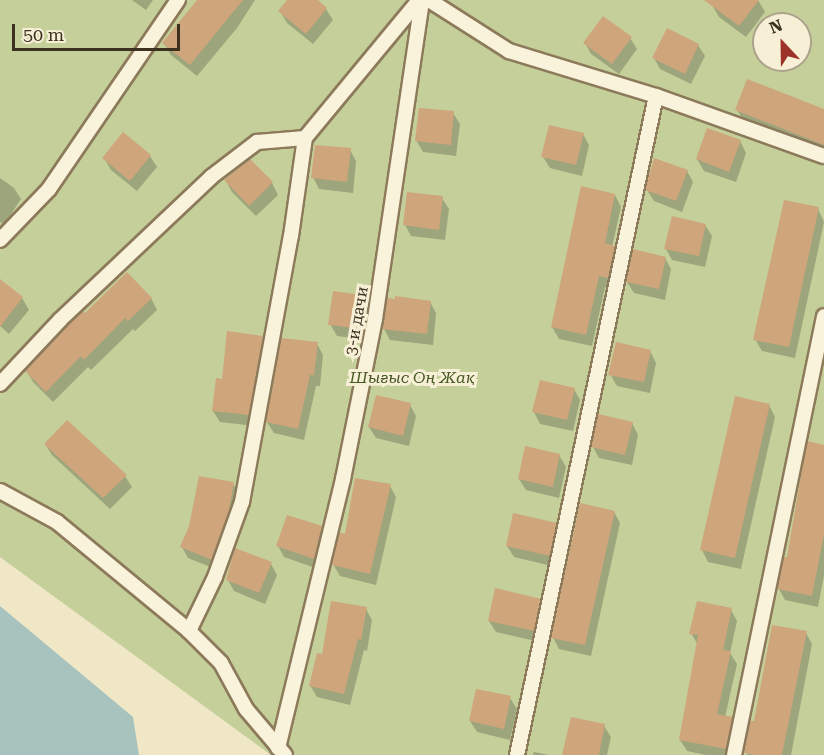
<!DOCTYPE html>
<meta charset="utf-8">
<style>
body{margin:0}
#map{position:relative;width:824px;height:755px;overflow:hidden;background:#f0e7c7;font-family:"Roboto Serif",serif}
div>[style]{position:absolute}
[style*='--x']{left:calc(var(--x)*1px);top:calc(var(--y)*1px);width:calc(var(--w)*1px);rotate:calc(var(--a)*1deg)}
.green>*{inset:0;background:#c4cf9a}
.water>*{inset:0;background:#a8c3be}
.shadow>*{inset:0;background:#0003}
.building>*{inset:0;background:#cfa57c}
.roads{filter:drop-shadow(2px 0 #8c7a5b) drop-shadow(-2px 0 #8c7a5b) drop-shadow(0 2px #8c7a5b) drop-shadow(0 -2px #8c7a5b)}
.service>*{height:14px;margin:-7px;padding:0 7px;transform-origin:7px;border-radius:7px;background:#faf3db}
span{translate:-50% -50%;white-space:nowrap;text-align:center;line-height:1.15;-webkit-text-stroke:6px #f7f0d7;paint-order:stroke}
.street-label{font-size:16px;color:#3c301f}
.park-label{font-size:16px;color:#485925;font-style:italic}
.north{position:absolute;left:752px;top:12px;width:60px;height:60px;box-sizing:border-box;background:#f7f0d7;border:2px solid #aca38d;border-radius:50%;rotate:338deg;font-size:16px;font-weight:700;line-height:24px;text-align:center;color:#3c301f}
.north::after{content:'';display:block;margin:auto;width:21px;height:27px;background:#9d3229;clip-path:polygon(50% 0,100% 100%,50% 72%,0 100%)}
.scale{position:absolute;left:12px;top:24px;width:168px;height:27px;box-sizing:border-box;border:3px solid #3c301f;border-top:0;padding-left:8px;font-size:18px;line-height:21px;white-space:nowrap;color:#3c301f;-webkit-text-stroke:4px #f7f0d7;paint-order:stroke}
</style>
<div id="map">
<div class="green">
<i style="clip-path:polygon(evenodd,0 0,824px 0,824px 755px,271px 755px,0 557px,0 0,764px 24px,800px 24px,800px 60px,764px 60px,764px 24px)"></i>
</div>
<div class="water">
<i style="clip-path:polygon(0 606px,133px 717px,139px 755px,0 755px)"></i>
</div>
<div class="shadow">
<i style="clip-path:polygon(132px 0,153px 0,146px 10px)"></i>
<i style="clip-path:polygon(201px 0,255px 0,237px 28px,197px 76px,171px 55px,164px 43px)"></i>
<i style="clip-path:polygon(289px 0,315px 0,326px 9px,333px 20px,313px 44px,287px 23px,280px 11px)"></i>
<i style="clip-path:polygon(716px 0,758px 0,765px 12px,746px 37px,719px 17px,712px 5px)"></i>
<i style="clip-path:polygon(630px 38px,637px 49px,619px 74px,591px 54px,585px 43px)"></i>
<i style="clip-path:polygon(698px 45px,705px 56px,691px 84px,660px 69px,654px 58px)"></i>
<i style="clip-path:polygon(737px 110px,824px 110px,824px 151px,744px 121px)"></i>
<i style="clip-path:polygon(453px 113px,460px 124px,456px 156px,423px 152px,416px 140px)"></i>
<i style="clip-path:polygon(583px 134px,589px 145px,582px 176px,550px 168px,543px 157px)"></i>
<i style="clip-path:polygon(740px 141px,746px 153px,736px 182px,704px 171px,697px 159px)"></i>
<i style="clip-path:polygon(350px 150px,356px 161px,353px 193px,319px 189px,313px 177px)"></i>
<i style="clip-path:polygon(150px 156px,157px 167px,137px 191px,111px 170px,104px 158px)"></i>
<i style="clip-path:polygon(687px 171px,693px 182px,682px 212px,654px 201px,647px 190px)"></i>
<i style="clip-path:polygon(0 178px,14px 188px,21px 199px,4px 225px,0 222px)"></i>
<i style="clip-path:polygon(226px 181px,272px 183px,278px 195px,256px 216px,232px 192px)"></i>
<i style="clip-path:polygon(615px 195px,621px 207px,612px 247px,621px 258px,614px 289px,605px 287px,592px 346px,559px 339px,552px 327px)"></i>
<i style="clip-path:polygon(442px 198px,449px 209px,445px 240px,411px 236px,405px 225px)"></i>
<i style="clip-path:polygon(818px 209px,824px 222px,795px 358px,762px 351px,755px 339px)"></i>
<i style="clip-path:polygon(705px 225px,712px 236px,705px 267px,672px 260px,666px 249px)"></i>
<i style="clip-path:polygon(665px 258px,671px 269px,665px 300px,634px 293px,627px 282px)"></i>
<i style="clip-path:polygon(0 281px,22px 298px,29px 310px,9px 334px,0 326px)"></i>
<i style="clip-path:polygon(368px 297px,375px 309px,370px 340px,337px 336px,330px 324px)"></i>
<i style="clip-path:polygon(151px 298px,157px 310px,135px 331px,133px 329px,91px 370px,88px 367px,53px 402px,33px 382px,27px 371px,85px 315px)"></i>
<i style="clip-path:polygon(430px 302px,436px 313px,433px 345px,390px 340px,384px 329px)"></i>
<i style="clip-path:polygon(262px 337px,268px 349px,255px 426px,220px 422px,213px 411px,223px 380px)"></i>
<i style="clip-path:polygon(317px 344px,323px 355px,320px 386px,316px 386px,304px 440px,274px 433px,267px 422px)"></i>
<i style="clip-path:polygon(650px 351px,656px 363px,650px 393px,617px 386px,610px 374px)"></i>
<i style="clip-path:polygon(574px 389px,580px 400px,573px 431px,540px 424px,534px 412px)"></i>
<i style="clip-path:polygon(410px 405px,416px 416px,409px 446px,376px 438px,369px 427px)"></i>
<i style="clip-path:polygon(769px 405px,775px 417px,741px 569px,708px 562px,702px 550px)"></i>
<i style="clip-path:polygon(632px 423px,638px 435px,632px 465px,599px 458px,593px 447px)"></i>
<i style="clip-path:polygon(45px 444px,125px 476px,132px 487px,110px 509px,52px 455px)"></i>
<i style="clip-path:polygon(824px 446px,824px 575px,818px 607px,785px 600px,779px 589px)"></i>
<i style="clip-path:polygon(559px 455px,566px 467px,559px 498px,526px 490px,519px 479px)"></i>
<i style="clip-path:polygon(233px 484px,240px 495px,218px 570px,188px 558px,182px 547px)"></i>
<i style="clip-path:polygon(390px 486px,396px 497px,376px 585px,340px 576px,333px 564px)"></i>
<i style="clip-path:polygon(614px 512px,620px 523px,591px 656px,559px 649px,553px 637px)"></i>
<i style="clip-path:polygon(556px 524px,562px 536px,556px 567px,514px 557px,507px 546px)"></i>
<i style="clip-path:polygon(321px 528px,328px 539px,321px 570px,284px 557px,278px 546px)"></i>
<i style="clip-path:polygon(271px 564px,277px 575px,265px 604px,234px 591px,228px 580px)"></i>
<i style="clip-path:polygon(540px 600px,546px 611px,540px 642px,496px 632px,489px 621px)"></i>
<i style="clip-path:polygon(366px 609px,372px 620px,367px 651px,364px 650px,350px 705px,317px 697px,310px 685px,323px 656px)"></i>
<i style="clip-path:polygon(731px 610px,737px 621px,730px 653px,737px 664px,725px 717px,732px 719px,738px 730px,733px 755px,706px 755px,687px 751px,680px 740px,698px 645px,691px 633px)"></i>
<i style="clip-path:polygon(806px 633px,812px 644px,791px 755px,747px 755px,755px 722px)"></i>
<i style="clip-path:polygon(510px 698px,517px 709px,510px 740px,477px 732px,470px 721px)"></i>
<i style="clip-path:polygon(604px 726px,611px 737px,607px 755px,568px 755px)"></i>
<i style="clip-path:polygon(534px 752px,549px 755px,533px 755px)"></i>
</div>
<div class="building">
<i style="clip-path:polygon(197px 0,243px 0,190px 65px,162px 43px)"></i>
<i style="clip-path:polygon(287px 0,318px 0,327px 8px,306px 34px,278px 11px)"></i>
<i style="clip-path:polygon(704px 0,759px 0,739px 26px)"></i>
<i style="clip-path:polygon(603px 16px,632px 37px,612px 64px,583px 43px)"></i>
<i style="clip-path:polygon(667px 28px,699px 44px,685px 74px,652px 58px)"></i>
<i style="clip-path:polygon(747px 79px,824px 109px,824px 145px,735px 110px)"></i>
<i style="clip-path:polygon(419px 108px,454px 111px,451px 145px,415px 141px)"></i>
<i style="clip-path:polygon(549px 125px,584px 133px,576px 165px,541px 157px)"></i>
<i style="clip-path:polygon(707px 128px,741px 140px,729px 172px,696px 159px)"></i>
<i style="clip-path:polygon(123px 132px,151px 155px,130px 181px,102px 158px)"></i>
<i style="clip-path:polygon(315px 145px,351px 148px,347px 182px,311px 178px)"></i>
<i style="clip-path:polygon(654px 158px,688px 170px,676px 201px,645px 190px)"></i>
<i style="clip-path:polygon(250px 159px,273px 182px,249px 206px,224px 180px)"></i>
<i style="clip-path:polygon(581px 186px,615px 194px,605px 243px,615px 246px,608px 278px,599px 276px,586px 335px,551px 327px)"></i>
<i style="clip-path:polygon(407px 192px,443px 196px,439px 230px,403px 225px)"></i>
<i style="clip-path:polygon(784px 200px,819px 207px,789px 347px,753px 340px)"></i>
<i style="clip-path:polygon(672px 216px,706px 224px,699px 256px,664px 249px)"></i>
<i style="clip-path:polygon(633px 249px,666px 257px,659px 289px,626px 282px)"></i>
<i style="clip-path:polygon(127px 272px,152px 298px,128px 321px,125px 318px,84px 360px,81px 356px,46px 392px,25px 371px,74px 319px,83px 311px,85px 313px)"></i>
<i style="clip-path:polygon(0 279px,23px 297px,0 327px)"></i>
<i style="clip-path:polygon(333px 291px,369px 296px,364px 329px,328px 325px)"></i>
<i style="clip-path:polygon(395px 296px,431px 301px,427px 334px,382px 329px,387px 298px,395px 299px)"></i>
<i style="clip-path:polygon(227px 331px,263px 336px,249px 415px,212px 411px,216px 378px,222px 379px)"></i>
<i style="clip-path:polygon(281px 338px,318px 342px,314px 375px,310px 375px,298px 429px,266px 422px)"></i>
<i style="clip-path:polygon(616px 342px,651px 350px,644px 382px,608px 375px)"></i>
<i style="clip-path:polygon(540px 380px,575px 388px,567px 420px,532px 412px)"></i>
<i style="clip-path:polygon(376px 395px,411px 403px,403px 436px,368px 427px)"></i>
<i style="clip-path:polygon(735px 396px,770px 404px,735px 558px,700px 550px)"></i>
<i style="clip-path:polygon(598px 414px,633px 422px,625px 455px,591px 447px)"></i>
<i style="clip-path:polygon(67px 420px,127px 475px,103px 498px,44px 444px)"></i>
<i style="clip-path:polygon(807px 441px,824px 445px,824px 534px,812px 596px,777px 589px,784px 557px,787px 557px)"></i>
<i style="clip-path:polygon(525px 446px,560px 454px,553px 487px,518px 479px)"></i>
<i style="clip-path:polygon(199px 476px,234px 482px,228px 516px,212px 560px,180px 547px,189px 526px)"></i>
<i style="clip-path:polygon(355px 478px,391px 484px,370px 574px,332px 565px,339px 532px,345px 534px)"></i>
<i style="clip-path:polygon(580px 503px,615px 511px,585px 645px,551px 638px)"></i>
<i style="clip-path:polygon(513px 513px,557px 523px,550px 556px,506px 546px)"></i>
<i style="clip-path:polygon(287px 515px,322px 526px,314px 559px,276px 546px)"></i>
<i style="clip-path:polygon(235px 548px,272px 562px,259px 593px,226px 580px)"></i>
<i style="clip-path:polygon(495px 588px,541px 599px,534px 631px,488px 621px)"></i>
<i style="clip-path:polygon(331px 601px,367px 607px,361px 640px,358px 639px,344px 694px,309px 686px,317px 653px,322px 654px)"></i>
<i style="clip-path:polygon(697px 601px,732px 608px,723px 650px,731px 651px,717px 714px,733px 717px,726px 749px,679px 740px,698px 635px,689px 634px)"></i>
<i style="clip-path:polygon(772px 625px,807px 631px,782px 755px,754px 755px,744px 753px,750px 721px,754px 721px)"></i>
<i style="clip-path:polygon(476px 689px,511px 696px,504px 729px,469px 721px)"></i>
<i style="clip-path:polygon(571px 717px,605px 724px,599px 755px,562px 755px)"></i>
</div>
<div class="roads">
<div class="service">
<i style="--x:429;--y:0;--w:95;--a:32.5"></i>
<i style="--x:509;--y:51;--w:154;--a:17"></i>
<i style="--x:656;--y:96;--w:178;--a:19.7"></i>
<i style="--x:0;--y:240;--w:71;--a:-46.1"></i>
<i style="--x:49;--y:189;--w:229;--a:-55.7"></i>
<i style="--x:0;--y:384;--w:88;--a:-46.8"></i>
<i style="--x:60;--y:320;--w:208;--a:-43.4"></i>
<i style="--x:211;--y:177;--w:58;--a:-37.3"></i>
<i style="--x:257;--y:142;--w:48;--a:-4.8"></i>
<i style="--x:305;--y:138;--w:179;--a:-50.4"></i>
<i style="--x:0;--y:491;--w:65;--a:28.5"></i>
<i style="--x:57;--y:522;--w:171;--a:39.5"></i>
<i style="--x:189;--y:631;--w:45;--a:45"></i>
<i style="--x:221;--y:663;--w:52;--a:61.5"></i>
<i style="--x:246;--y:709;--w:60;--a:49.7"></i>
<i style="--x:189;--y:631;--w:60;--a:-64.3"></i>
<i style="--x:215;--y:577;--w:80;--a:-70.2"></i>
<i style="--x:242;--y:502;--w:270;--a:-79.6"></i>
<i style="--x:291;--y:236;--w:99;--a:-81.9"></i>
<i style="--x:278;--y:748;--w:277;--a:-76.4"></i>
<i style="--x:343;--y:479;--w:163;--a:-78.7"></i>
<i style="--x:375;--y:319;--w:322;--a:-81.6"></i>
<i style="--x:517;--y:755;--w:673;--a:-78.09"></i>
<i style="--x:734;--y:755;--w:448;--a:-78.4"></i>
</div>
</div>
<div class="street-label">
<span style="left:357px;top:321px;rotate:-80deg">3-и дачи</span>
</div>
<div class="park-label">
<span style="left:412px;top:378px">Шығыс Оң Жақ</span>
</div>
<div class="north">N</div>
<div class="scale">50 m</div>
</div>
